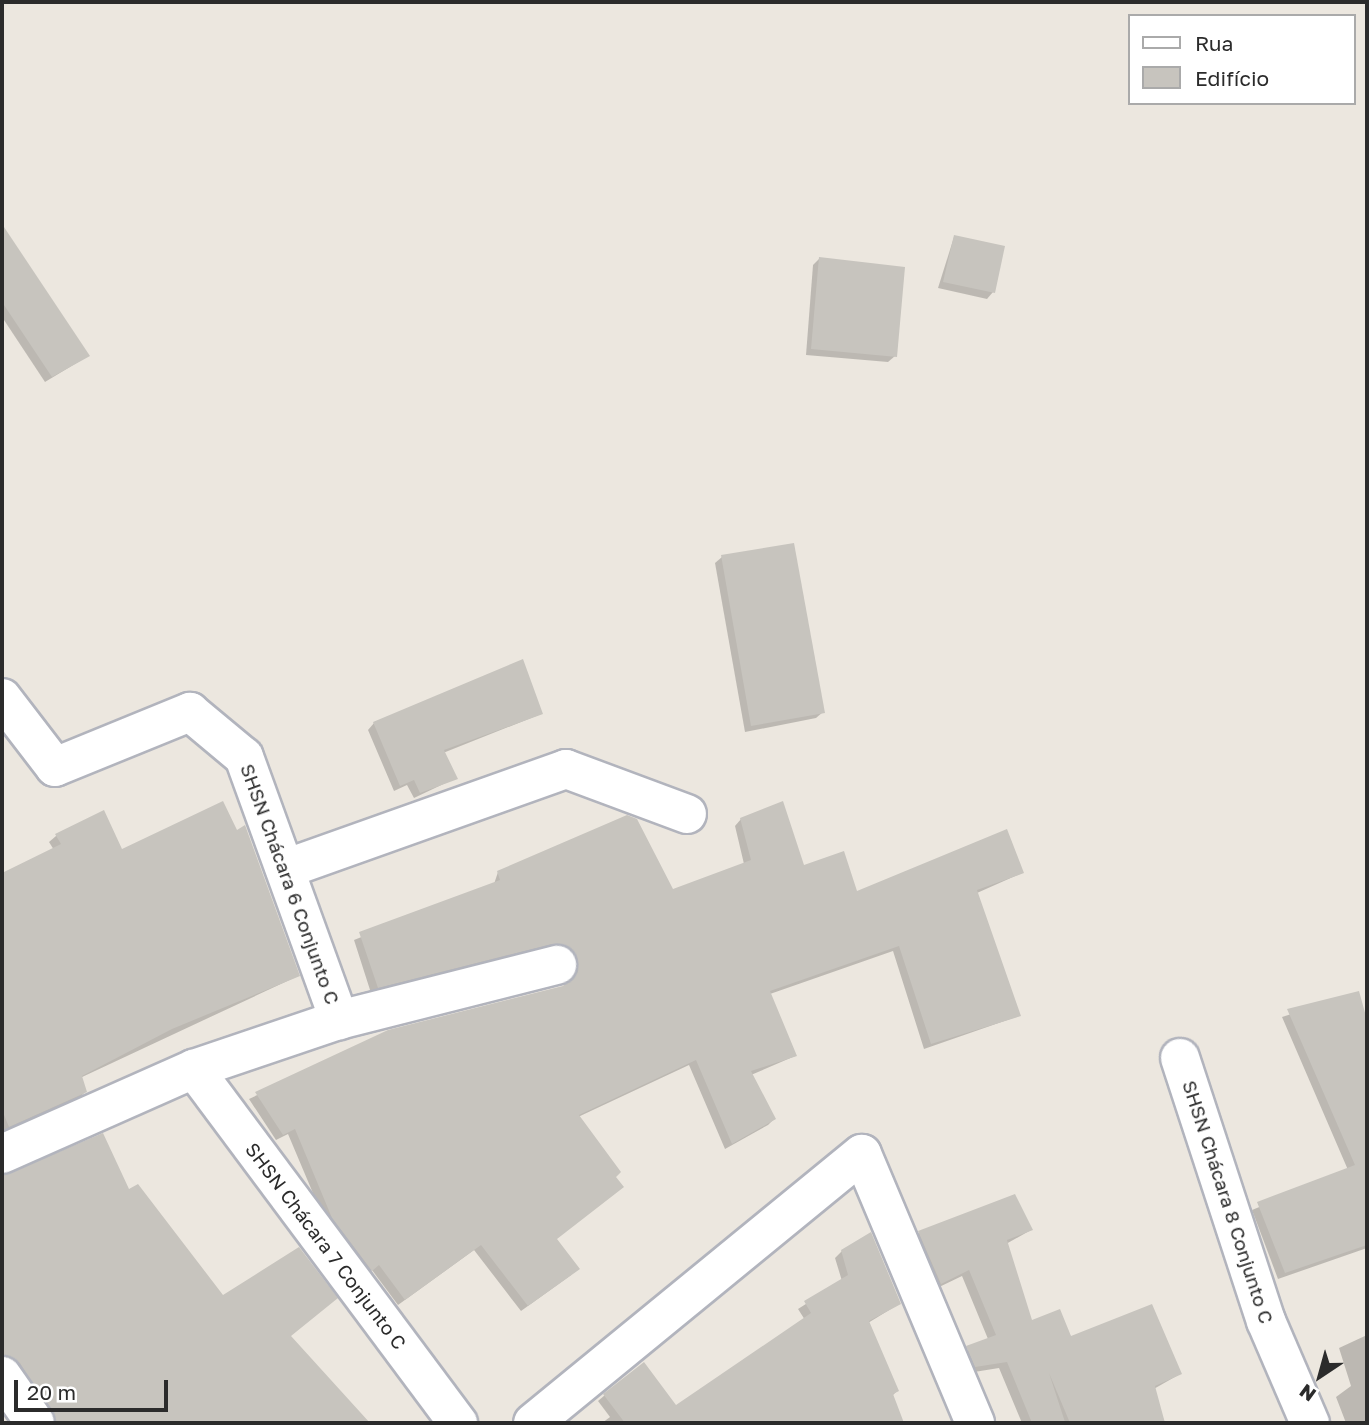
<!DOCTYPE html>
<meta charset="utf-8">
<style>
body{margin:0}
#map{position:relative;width:1369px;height:1425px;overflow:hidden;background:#ece7df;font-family:"Golos Text",sans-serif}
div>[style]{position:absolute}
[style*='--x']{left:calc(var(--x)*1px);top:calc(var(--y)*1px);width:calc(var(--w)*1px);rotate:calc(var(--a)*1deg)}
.shadow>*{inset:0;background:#0003}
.building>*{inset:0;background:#c7c4be}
.roads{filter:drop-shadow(2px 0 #b2b4bd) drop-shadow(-2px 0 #b2b4bd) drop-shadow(0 2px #b2b4bd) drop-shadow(0 -2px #b2b4bd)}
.minor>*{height:38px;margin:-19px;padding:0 19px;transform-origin:19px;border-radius:19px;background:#fff}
span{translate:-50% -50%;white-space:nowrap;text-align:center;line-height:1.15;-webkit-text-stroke:5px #fff;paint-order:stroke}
.street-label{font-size:19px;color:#2b2b2b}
.frame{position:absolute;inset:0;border:4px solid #2b2b2b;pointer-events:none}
.legend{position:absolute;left:1128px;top:14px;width:228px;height:91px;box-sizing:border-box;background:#fff;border:2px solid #aaa;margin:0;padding:9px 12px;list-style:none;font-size:21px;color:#2b2b2b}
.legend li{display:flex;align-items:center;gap:14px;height:35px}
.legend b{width:35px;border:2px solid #aaa}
.north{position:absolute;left:1285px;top:1341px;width:70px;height:70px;-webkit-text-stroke:5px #fff;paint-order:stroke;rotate:216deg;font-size:19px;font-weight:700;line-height:28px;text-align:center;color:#2b2b2b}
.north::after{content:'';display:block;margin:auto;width:24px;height:32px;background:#2b2b2b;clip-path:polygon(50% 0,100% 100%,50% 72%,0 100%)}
.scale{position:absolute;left:14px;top:1380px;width:154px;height:32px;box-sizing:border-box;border:4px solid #2b2b2b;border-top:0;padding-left:9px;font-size:21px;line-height:24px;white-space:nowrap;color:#2b2b2b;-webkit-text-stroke:5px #fff;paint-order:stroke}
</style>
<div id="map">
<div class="shadow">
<i style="clip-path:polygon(954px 237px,993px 292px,987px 299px,938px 288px)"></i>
<i style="clip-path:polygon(19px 253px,88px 356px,45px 382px,2px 317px,2px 265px)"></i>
<i style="clip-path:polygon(819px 259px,895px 356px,888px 362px,806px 355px,813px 265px)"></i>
<i style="clip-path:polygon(722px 557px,823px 712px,816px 718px,745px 732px,715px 563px)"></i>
<i style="clip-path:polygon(541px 714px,443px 753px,456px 778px,414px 798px,407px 785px,394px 791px,368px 730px,374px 723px)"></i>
<i style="clip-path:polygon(103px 812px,121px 851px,298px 976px,80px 1078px,85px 1092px,79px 1098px,2px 1135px,2px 959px,11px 954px,2px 939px,2px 876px,54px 850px,49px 842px,56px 836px)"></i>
<i style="clip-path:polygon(741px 819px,803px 868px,856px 893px,1022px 873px,977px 893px,1019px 1016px,924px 1049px,893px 951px,770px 994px,795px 1056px,751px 1075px,774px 1119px,768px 1125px,725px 1149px,689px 1065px,578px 1117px,555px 1240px,571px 1275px,521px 1311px,474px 1250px,398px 1305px,372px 1270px,365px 1276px,326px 1224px,288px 1134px,276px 1140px,249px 1099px,389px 1032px,564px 988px,573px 967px,371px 993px,354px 940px,494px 884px,498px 872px,672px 892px,744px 864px,735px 826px)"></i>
<i style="clip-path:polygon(1357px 993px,1367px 1027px,1367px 1248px,1278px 1279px,1252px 1210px,1348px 1170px,1282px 1017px)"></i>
<i style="clip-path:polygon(2px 1175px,129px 1192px,222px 1297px,289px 1336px,363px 1418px,358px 1423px,47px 1423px,2px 1364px)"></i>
<i style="clip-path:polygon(1031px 1230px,1006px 1244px,1031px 1322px,1180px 1374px,1152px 1390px,1165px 1423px,1022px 1423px,999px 1368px,968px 1373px,960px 1355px,988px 1339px,962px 1276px,933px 1290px,912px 1240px,919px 1233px)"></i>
<i style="clip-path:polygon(842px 1251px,899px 1304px,868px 1323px,897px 1391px,892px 1396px,902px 1423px,841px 1423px,837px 1415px,825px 1423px,602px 1423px,610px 1417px,598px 1401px,605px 1395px,675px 1408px,805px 1320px,798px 1309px,842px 1281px,835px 1258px)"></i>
<i style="clip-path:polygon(1367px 1335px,1367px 1423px,1346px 1423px,1336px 1397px,1351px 1386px,1339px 1348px)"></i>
</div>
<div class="building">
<i style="clip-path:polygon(2px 224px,90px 356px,52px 377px,2px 302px)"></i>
<i style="clip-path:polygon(954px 235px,1005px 246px,995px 293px,943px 282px)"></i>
<i style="clip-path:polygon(819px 257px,905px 267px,897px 357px,811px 349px)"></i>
<i style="clip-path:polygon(794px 543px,825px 713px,751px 726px,721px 555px)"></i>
<i style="clip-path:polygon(523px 659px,543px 714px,444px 750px,458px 779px,420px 793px,414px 780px,400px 786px,373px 722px)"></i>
<i style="clip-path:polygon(223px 801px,237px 830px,245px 825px,300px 976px,172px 1029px,82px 1076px,87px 1092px,9px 1127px,2px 1110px,2px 873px,61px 844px,55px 834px,104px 810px,122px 849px)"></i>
<i style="clip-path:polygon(783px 801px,804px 865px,844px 851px,857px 891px,1007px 829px,1024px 873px,977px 890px,1021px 1016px,931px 1044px,899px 946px,770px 991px,797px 1056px,751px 1071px,776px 1119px,732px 1144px,696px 1060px,579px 1115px,621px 1172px,616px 1177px,624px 1187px,557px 1239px,580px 1269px,528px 1306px,481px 1245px,405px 1300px,379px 1265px,372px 1271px,332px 1218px,295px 1129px,283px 1135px,255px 1092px,388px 1030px,563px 986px,578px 972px,578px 960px,572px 949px,552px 944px,378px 988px,359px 932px,500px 880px,497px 871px,627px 815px,637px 819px,673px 889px,751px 860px,740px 818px)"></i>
<i style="clip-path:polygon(1359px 991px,1367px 1020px,1367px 1245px,1285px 1273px,1257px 1202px,1355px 1165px,1287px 1009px)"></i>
<i style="clip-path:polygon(103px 1133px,129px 1189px,138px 1184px,223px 1295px,299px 1247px,338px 1298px,291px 1336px,370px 1423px,56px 1423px,20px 1363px,2px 1354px,2px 1176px)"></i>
<i style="clip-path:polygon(1015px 1194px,1033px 1230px,1007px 1240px,1032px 1320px,1060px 1309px,1071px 1336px,1152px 1304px,1182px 1374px,1155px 1386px,1165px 1423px,1070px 1423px,1049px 1373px,1065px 1422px,1032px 1423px,1007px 1362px,975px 1367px,966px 1346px,996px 1335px,969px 1270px,941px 1284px,918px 1231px)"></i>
<i style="clip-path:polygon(871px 1232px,901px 1304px,869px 1321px,899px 1391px,893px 1394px,904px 1423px,625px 1423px,603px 1394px,644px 1362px,676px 1405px,811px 1313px,804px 1301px,848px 1275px,841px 1250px)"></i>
</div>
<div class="roads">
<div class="minor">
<i style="--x:2;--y:698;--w:87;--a:52.5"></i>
<i style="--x:55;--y:767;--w:146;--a:-22.2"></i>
<i style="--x:190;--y:712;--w:70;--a:39.8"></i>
<i style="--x:244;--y:757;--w:280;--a:70.1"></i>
<i style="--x:285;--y:869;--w:298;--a:-19.6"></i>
<i style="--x:566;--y:769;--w:129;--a:20.4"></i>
<i style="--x:1180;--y:1058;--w:277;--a:71.9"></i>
<i style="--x:1266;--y:1321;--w:111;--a:66.7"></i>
<i style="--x:194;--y:1069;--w:442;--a:53.3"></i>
<i style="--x:2;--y:1154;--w:210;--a:-23.9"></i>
<i style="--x:194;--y:1069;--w:153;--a:-18.7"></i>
<i style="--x:339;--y:1020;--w:225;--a:-14.2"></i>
<i style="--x:2;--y:1376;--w:57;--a:54.9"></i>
<i style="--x:533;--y:1423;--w:425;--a:-39.3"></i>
<i style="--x:862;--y:1154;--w:292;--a:67.2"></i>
</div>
</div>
<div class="street-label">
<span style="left:290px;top:884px;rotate:70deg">SHSN Chácara 6 Conjunto C</span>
<span style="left:1228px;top:1202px;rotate:72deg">SHSN Chácara 8 Conjunto C</span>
<span style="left:326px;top:1246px;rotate:53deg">SHSN Chácara 7 Conjunto C</span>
</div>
<div class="frame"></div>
<ul class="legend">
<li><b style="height:9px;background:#fff"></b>Rua</li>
<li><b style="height:19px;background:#c7c4be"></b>Edifício</li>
</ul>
<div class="north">N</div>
<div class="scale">20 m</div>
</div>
